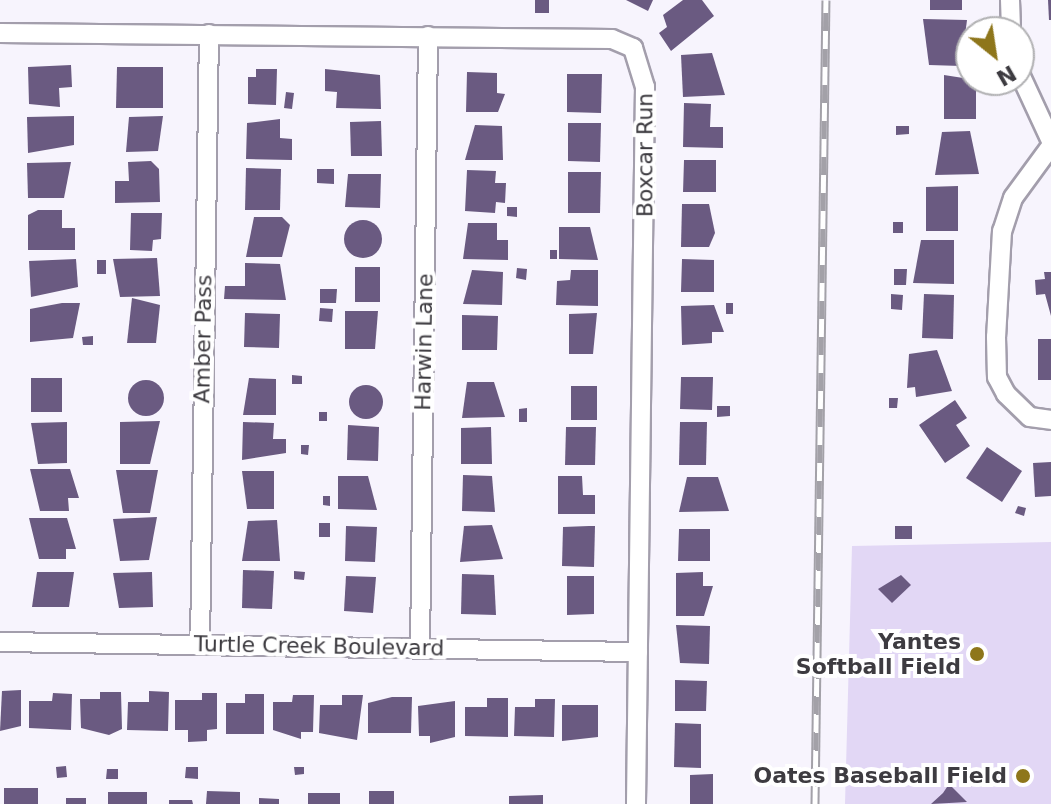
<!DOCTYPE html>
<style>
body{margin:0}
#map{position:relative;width:1051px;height:804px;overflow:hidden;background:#f7f4fd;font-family:"DejaVu Sans",sans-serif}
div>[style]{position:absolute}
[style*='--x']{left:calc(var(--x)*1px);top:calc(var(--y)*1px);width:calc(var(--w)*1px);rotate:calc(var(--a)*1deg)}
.green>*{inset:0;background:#e2d7f5}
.building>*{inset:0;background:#6a5a81}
.round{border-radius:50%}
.roads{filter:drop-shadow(2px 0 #a39eac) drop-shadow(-2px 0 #a39eac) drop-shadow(0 2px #a39eac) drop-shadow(0 -2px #a39eac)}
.street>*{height:18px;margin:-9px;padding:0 9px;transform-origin:9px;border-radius:9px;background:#fff}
.rail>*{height:9px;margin-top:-4.5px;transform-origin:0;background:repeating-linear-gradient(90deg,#fff 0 18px,#a3a1a8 0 36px);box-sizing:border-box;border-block:2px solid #a3a1a8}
.dots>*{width:22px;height:22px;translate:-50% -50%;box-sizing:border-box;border:4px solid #fff;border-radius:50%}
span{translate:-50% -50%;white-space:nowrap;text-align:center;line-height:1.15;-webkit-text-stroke:8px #fff;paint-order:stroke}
.street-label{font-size:22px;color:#3d3b40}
.poi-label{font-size:22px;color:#3d3b40;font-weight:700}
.right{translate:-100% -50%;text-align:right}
.north{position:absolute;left:955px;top:16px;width:80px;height:80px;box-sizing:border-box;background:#fff;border:2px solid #b1b1b3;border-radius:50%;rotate:150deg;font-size:22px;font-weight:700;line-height:32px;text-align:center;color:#3d3b40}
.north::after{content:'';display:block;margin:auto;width:28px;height:36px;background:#8e761b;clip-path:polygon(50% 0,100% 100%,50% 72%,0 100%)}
</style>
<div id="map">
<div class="green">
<i style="clip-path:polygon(1051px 542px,1051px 804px,845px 804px,852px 546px)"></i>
</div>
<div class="building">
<i style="clip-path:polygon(535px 0,549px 0,549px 13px,535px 13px)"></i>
<i style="clip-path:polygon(626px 0,653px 0,648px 11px)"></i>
<i style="clip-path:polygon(683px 0,702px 0,714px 16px,671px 51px,659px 33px,667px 27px,663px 15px)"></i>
<i style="clip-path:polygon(930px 0,962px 0,962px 10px,930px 10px)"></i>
<i style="clip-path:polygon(1048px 0,1051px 0,1051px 20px,1049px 20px)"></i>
<i style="clip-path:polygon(923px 19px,967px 20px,961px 66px,929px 65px)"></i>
<i style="clip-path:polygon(712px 53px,725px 95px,683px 97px,681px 55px)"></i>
<i style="clip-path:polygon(71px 65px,72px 87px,59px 88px,60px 107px,29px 104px,28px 67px)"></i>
<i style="clip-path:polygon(117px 67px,163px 67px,163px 108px,116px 108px)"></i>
<i style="clip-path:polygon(256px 69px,277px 69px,276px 105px,248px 104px,248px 77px,256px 77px)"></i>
<i style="clip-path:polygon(325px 69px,380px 75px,381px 109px,336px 108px,337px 92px,325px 91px)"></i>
<i style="clip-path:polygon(467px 72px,497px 73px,497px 93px,505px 94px,498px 112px,466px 112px)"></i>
<i style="clip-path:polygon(567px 74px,602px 74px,601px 113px,567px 112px)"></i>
<i style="clip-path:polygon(944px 75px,976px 80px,976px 119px,944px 119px)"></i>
<i style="clip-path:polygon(286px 92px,294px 93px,292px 109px,284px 108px)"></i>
<i style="clip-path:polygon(684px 103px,711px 104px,710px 127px,723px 127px,723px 148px,683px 147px)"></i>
<i style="clip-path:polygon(74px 116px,74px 145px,28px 153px,27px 117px)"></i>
<i style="clip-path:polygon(163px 116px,158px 151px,126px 152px,129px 117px)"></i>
<i style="clip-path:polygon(280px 119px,280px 138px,292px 139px,292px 160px,246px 159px,247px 123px)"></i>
<i style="clip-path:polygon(381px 121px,382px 156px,351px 156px,350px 122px)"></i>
<i style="clip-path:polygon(568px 123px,601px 123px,600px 162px,568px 161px)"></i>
<i style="clip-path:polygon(475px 125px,502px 126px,503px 160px,465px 160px)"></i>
<i style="clip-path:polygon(896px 126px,909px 126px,909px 134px,896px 135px)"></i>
<i style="clip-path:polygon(970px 131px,979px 174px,935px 175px,942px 132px)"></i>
<i style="clip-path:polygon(684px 160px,716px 160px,716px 192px,683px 192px)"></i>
<i style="clip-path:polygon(151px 161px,159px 169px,160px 202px,115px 203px,115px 181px,129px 181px,128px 162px)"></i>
<i style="clip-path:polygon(71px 162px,64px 198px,28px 198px,27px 163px)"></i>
<i style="clip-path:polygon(246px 168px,281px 169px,280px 210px,245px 210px)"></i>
<i style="clip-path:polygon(317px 169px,334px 169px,334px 184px,317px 183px)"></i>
<i style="clip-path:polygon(467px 170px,496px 171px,495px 183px,506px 183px,505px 203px,496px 202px,495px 213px,465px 211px)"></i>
<i style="clip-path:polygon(568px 172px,601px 172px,600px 213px,568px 213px)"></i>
<i style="clip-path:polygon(348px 174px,381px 174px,380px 208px,345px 207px)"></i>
<i style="clip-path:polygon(958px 186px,958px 231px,926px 231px,926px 187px)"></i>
<i style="clip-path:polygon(682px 204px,709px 204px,715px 233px,709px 247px,681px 247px)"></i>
<i style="clip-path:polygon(507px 207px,517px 207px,517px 217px,507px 216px)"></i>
<i style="clip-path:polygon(38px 210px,62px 210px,62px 228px,75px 228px,75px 250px,28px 250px,28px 215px)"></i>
<i style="clip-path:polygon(131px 213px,162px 213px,161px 239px,153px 240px,152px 251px,130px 250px)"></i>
<i style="clip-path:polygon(254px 217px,282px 217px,290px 225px,282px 257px,246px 257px)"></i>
<i class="round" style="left:344px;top:220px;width:38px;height:38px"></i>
<i style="clip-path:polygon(893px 222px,903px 222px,903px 233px,893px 233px)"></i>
<i style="clip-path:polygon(468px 223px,497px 223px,497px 240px,508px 240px,508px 260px,463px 259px)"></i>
<i style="clip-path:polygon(559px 227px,590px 227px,598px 260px,559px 259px)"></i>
<i style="clip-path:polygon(921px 240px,954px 240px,954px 284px,913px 283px)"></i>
<i style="clip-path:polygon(550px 250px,557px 250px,557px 259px,550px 259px)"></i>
<i style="clip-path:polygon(157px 258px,160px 296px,120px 297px,113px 259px)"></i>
<i style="clip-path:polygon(76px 259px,78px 287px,31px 297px,29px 261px)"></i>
<i style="clip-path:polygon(682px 259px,714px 260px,714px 292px,681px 292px)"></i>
<i style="clip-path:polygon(97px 260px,106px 260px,106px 274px,97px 274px)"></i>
<i style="clip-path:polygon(245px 263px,280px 264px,286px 300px,224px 299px,225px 286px,245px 286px)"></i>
<i style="clip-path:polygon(355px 267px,380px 267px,380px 302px,355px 302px)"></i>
<i style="clip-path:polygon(517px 268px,527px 269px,526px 280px,516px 278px)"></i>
<i style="clip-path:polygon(894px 269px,907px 269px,906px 285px,894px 285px)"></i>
<i style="clip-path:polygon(472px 270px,503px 272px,502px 305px,463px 304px)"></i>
<i style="clip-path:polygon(571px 270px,598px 270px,598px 306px,556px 305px,557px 281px,570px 280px)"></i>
<i style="clip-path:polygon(1044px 272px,1051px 272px,1051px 316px,1045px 294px,1036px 295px,1035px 280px,1045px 279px)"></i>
<i style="clip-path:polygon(320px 289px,337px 289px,336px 303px,320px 303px)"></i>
<i style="clip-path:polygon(891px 294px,903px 295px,902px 310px,891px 309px)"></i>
<i style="clip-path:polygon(924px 294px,954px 295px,953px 339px,922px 338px)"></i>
<i style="clip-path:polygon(132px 298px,160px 305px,156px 343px,127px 343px)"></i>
<i style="clip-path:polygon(62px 303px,80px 303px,73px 338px,30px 342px,30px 309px)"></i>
<i style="clip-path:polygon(726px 303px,733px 303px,733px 314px,726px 314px)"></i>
<i style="clip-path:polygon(714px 305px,724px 332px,712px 332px,712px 343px,682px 345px,681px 306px)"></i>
<i style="clip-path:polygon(320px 308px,333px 309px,332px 322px,319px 321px)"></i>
<i style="clip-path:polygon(345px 311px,378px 311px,375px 349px,345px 349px)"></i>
<i style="clip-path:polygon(245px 313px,280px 314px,279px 348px,244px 347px)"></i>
<i style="clip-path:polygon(597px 313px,593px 354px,569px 354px,569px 314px)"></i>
<i style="clip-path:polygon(462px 315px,498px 316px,497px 350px,462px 350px)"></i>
<i style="clip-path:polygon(93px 336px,93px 345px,83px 345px,82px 337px)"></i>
<i style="clip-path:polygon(1038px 339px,1051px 339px,1051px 380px,1038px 380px)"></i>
<i style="clip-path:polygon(937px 350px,952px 391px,916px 397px,915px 387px,907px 388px,909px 354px)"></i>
<i style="clip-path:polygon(292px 375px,302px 376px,302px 384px,292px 384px)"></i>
<i style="clip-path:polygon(681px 377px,713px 377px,712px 410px,680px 409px)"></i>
<i style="clip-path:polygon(31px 378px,62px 378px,62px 412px,31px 412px)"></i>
<i style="clip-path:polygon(249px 378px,276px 379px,276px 415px,243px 415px)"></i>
<i class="round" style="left:128px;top:380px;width:36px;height:36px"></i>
<i style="clip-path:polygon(467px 382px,494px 382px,505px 417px,462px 418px)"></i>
<i class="round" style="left:349px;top:385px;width:34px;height:34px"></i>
<i style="clip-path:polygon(571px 386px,597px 386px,597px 420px,571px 420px)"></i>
<i style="clip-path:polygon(889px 398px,898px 398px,897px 408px,889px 408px)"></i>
<i style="clip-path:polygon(955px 400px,967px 418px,956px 425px,970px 446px,945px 463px,919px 425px)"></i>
<i style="clip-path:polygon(717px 406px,730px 406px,730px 416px,717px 417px)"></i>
<i style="clip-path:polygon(527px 408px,527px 422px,519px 422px,519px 409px)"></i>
<i style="clip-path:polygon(319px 412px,327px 412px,327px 421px,319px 421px)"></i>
<i style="clip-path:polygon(160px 421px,150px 464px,120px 464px,120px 422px)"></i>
<i style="clip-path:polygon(67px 422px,67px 463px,38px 464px,31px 423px)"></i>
<i style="clip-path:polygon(243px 422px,274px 423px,273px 439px,286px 439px,286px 453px,242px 460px)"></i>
<i style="clip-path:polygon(680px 422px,707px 422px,706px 465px,679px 465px)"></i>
<i style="clip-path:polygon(348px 425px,379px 427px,378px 461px,347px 460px)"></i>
<i style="clip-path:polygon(491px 427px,492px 464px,461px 464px,461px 428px)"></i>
<i style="clip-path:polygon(566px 427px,596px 427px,595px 465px,565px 465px)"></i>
<i style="clip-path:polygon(301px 445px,309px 445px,308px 455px,301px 454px)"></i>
<i style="clip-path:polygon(987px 447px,1022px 471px,1002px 502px,966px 478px)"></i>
<i style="clip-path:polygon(1051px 462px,1051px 496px,1035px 497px,1033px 463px)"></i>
<i style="clip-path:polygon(30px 469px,70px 469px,79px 498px,68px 498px,69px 511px,40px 511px)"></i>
<i style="clip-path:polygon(116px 470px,158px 470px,150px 513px,123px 513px)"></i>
<i style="clip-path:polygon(242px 471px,274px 471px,274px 509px,247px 509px)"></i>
<i style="clip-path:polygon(463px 475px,492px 476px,495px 512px,462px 511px)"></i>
<i style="clip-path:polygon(338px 476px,368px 476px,377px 510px,338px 509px)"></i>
<i style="clip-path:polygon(558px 476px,582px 476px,583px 495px,595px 495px,595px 514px,558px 514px)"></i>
<i style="clip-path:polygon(687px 477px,718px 477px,729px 511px,679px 512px)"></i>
<i style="clip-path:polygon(323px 496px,330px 496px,330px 506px,323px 505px)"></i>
<i style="clip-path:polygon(1018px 506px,1026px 508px,1024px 516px,1015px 513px)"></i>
<i style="clip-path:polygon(157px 517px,149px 560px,120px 561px,113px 519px)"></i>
<i style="clip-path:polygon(29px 518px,67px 518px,76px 549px,66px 549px,66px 559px,39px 559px)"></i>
<i style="clip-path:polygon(277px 520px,280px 561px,242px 561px,248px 521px)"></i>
<i style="clip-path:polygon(319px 523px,330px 523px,330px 537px,319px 537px)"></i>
<i style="clip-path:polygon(492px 525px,503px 559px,460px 562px,464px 526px)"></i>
<i style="clip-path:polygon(346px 526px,377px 527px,375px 562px,345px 561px)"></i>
<i style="clip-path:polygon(589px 526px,595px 526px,594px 567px,562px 566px,563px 527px)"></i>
<i style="clip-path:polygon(895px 526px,912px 526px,912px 539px,895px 539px)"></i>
<i style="clip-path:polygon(679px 529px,710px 529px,710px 561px,678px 561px)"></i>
<i style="clip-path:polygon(243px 570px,274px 571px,272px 609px,242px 608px)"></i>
<i style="clip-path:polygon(294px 571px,305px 572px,304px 580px,294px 579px)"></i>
<i style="clip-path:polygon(37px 572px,74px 572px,69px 607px,32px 607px)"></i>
<i style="clip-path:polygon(152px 572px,153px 607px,119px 608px,113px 573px)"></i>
<i style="clip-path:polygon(703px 572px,703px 586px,713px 586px,704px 616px,676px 616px,676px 573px)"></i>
<i style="clip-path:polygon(462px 574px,494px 575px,496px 615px,461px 614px)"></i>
<i style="clip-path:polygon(901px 575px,911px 585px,892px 603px,878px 589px)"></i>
<i style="clip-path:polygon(346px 576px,376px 577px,373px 613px,344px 611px)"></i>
<i style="clip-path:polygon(567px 576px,594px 576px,594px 614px,567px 615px)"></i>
<i style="clip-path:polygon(676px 625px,710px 626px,709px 664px,680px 663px)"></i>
<i style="clip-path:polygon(675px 680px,707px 681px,706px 711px,675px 711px)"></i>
<i style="clip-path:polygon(21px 690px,21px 726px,0 731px,2px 691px)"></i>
<i style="clip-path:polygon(149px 691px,169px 692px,168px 731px,127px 730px,128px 702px,149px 702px)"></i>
<i style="clip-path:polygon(100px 692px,121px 692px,122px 729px,109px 735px,81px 728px,80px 699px,100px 699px)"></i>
<i style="clip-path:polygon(53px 693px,72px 694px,71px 730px,29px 728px,29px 701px,52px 701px)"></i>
<i style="clip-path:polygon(202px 693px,217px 693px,217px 729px,207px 730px,207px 741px,188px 742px,188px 730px,175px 730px,175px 700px,202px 700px)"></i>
<i style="clip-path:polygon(245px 694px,264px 694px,264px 734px,226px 734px,226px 703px,245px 703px)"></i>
<i style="clip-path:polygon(293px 695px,314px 695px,313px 732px,301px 732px,301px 739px,273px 730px,273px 702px,292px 702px)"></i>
<i style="clip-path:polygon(342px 695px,363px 695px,357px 740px,319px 733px,320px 705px,342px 705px)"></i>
<i style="clip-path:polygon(392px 697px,412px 697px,411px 733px,368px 733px,368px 703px)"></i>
<i style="clip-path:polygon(487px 698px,508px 698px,508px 737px,465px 736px,465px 707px,487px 707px)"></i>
<i style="clip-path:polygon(535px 699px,555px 699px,554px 737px,514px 736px,515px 707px,535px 707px)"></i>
<i style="clip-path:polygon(455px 701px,455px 737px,430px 743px,430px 736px,419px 736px,418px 706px)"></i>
<i style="clip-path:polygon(562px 705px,598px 705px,598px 737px,562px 741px)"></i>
<i style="clip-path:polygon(675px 723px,701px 724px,701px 768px,674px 767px)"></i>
<i style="clip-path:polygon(66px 766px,67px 777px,57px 778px,56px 767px)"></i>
<i style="clip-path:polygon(186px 767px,198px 767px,198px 779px,185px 778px)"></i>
<i style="clip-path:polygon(294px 767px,304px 767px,304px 774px,295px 775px)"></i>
<i style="clip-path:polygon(107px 769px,118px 769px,118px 779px,106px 779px)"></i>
<i style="clip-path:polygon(713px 774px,713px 804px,690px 804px,690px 775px)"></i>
<i style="clip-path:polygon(949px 784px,967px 802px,931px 804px,943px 793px)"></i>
<i style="clip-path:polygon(4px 788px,38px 788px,38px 804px,4px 804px)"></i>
<i style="clip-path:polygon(207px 791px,240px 792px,240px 804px,206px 804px)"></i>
<i style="clip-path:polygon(369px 791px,394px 791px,394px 804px,369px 804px)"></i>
<i style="clip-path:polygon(108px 792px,147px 792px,147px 804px,108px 804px)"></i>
<i style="clip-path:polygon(308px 793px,340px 793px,340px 804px,308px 804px)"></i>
<i style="clip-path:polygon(543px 795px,543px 804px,509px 804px,509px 796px)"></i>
<i style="clip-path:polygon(66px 798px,86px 798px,86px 804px,66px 804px)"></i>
<i style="clip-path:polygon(259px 798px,279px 799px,279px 804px,259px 804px)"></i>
<i style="clip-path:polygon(169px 800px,192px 800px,193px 804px,169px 804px)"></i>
</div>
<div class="roads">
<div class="street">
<i style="--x:1010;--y:0;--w:32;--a:88"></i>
<i style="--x:0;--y:33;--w:612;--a:0.56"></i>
<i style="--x:612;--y:39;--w:23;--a:23"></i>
<i style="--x:633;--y:48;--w:41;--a:72.9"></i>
<i style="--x:645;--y:87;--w:717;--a:90.72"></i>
<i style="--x:1019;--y:72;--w:76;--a:65.1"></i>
<i style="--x:1051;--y:146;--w:64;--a:126.2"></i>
<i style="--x:1013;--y:198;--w:35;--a:108"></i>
<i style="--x:1002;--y:231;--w:106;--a:93.2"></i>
<i style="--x:996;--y:337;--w:40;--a:88.6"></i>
<i style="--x:997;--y:377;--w:19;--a:62"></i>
<i style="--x:1006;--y:394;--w:33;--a:44"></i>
<i style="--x:1030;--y:417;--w:21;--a:8"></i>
<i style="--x:0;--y:642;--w:638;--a:0.9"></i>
<i style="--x:200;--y:645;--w:611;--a:-89.16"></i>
<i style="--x:420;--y:648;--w:612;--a:-89.25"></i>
</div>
</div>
<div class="rail">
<i style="--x:815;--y:804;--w:804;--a:-89.22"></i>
</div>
<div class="dots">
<i style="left:977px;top:654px;background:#8e761b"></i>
<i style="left:1023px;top:776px;background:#8e761b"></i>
</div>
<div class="street-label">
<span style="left:645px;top:155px;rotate:-90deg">Boxcar Run</span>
<span style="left:203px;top:339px;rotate:-89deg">Amber Pass</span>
<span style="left:424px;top:342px;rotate:-89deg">Harwin Lane</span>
<span style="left:319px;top:646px;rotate:1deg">Turtle Creek Boulevard</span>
</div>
<div class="poi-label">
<span class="right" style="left:961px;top:654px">Yantes<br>Softball Field</span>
<span class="right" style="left:1007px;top:776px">Oates Baseball Field</span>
</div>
<div class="north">N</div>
</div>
